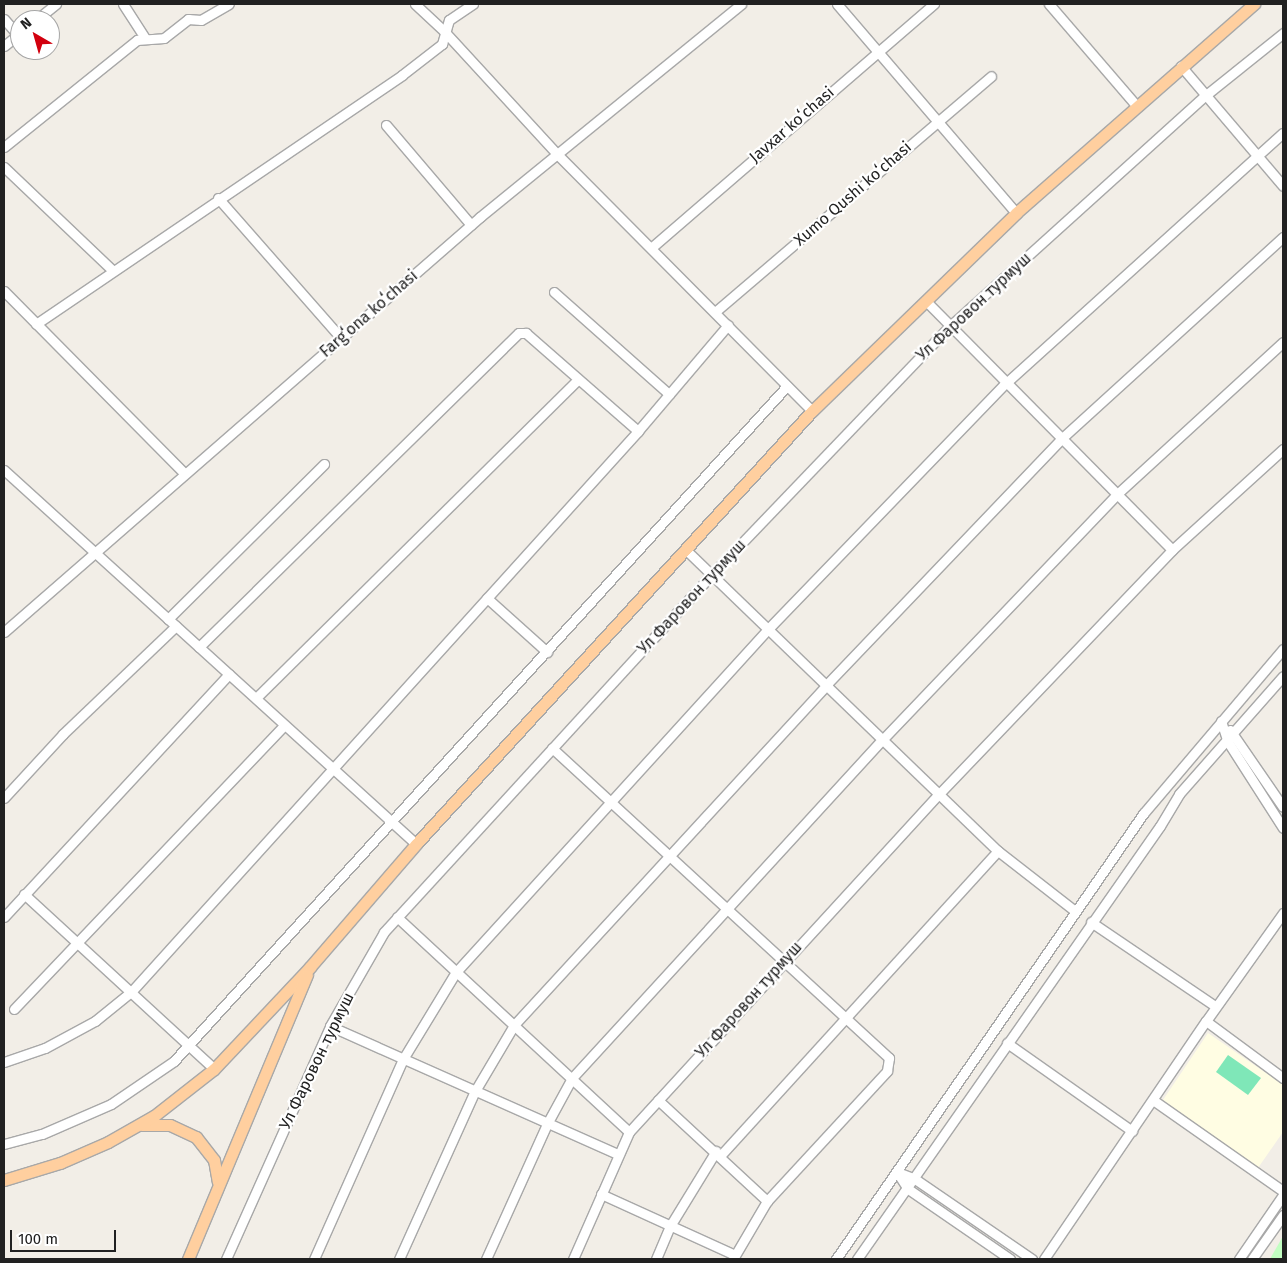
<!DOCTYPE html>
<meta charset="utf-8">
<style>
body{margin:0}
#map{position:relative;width:1287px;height:1263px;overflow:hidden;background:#f2eee7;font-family:"Fira Sans",sans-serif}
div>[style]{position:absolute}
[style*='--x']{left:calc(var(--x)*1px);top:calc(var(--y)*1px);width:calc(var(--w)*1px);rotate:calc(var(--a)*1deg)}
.education>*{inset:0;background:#fffde3}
.park>*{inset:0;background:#c2fec2}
.pitch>*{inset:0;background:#7fe7b8}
.roads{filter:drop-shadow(1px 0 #a8a8a8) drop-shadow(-1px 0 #a8a8a8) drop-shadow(0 1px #a8a8a8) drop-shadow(0 -1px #a8a8a8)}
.minor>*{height:9px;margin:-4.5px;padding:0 4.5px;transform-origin:4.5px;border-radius:4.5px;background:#fff}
.major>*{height:11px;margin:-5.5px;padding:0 5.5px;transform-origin:5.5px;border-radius:5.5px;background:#ffcf9f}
span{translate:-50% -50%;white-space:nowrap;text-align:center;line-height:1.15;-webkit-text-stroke:4.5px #fff;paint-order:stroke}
.street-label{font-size:16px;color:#212121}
.frame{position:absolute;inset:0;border:5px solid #212121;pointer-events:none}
.north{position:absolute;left:10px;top:10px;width:50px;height:50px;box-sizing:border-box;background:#fff;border:1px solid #a6a6a6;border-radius:50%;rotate:322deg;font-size:14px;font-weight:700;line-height:20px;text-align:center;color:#212121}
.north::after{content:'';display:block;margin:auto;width:18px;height:22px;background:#d2000e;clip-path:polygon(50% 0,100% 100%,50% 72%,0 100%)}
.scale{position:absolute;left:10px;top:1230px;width:106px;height:22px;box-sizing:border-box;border:2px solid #212121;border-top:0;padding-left:6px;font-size:15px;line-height:18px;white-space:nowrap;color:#212121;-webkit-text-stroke:4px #fff;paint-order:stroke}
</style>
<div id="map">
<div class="education">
<i style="clip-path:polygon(1208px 1033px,1283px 1085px,1283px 1132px,1258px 1168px,1163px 1100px)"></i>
</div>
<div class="park">
<i style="clip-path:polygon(1283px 1236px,1283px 1259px,1270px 1259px)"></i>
</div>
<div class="pitch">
<i style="clip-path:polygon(1228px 1055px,1261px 1078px,1248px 1095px,1216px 1072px)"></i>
</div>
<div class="roads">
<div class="minor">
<i style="--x:123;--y:4;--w:40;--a:57.1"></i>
<i style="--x:415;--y:4;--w:40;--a:43"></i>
<i style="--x:444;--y:31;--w:167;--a:47.4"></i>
<i style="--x:557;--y:154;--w:362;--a:45.2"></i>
<i style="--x:837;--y:4;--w:275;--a:49.4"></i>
<i style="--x:1049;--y:4;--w:133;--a:49.3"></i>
<i style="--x:4;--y:19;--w:21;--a:49"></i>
<i style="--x:36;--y:20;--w:26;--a:-39"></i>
<i style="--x:4;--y:46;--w:21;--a:-39"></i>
<i style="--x:1181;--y:66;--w:157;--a:49.6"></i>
<i style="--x:386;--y:125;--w:131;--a:49.6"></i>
<i style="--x:4;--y:147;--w:171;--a:-38.8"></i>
<i style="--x:137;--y:40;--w:27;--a:-4"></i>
<i style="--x:164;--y:38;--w:31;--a:-38"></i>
<i style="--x:188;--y:19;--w:13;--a:4"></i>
<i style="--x:201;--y:20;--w:32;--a:-30"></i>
<i style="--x:4;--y:167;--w:149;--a:43.6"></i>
<i style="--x:218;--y:198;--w:186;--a:48.7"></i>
<i style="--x:651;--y:248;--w:374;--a:-40.8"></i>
<i style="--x:4;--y:291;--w:256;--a:45.3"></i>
<i style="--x:554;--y:292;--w:154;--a:41.6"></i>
<i style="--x:926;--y:301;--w:350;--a:45.3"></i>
<i style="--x:715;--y:312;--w:363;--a:-40.5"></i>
<i style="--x:36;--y:324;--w:443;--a:-34.2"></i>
<i style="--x:402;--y:75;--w:51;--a:-37.8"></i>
<i style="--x:442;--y:44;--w:25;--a:-74"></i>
<i style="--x:449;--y:20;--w:29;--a:-34"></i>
<i style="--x:4;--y:470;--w:556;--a:42.23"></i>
<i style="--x:685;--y:549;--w:435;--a:44"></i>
<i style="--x:998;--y:851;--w:98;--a:37.9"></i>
<i style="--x:487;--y:598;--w:81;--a:42"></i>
<i style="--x:168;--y:619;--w:220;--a:-44.8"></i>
<i style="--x:4;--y:632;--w:632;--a:-41.08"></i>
<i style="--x:480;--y:217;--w:337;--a:-39.2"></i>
<i style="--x:199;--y:647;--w:448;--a:-44.5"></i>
<i style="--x:519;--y:333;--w:7;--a:0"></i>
<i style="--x:526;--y:333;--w:149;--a:41.2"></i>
<i style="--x:256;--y:698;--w:453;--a:-44.7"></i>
<i style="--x:1221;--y:721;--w:22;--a:72"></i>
<i style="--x:1228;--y:742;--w:102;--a:57.4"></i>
<i style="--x:1230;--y:730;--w:93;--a:55.5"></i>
<i style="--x:552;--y:748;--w:458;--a:42.6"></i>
<i style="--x:889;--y:1058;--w:13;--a:99"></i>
<i style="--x:887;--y:1071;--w:177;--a:132.7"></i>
<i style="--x:767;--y:1201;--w:67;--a:120.4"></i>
<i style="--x:4;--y:798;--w:87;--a:-47.3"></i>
<i style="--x:63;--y:734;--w:156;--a:-43.7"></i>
<i style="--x:24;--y:894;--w:258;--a:42.6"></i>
<i style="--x:1283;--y:913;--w:133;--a:125.5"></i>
<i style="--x:1206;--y:1021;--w:96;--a:36.5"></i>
<i style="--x:4;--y:917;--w:331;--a:-47.2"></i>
<i style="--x:397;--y:917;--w:316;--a:42.8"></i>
<i style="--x:1091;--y:922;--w:150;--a:34.1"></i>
<i style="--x:14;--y:1009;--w:392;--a:-46.4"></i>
<i style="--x:330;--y:1026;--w:315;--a:24"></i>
<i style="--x:1007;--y:1043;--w:153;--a:35.1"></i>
<i style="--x:4;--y:1062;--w:43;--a:-18.9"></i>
<i style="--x:45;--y:1048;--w:57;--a:-28.4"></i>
<i style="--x:95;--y:1021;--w:46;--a:-38.9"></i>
<i style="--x:131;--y:992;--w:756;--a:-47.89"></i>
<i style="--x:638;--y:431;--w:139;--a:-49.7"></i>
<i style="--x:658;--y:1100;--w:149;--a:42.8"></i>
<i style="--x:1153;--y:1100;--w:159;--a:35"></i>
<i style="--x:4;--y:1144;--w:39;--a:-15"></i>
<i style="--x:42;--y:1134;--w:75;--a:-23.5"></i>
<i style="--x:111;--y:1104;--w:76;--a:-34.3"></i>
<i style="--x:174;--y:1061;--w:912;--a:-47.76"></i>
<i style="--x:721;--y:1155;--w:411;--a:-47.7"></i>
<i style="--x:601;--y:1194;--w:147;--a:24.5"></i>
<i style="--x:226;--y:1259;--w:255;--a:-65.9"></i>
<i style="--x:330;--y:1026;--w:108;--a:-60.1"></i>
<i style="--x:384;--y:932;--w:486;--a:-47.5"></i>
<i style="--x:712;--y:574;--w:344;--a:-46.2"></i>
<i style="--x:950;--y:326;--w:345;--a:-42.1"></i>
<i style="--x:1206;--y:95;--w:99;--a:-38.8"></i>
<i style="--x:314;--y:1259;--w:219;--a:-66"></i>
<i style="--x:403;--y:1059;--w:102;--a:-58.7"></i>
<i style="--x:456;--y:972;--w:465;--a:-47.7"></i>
<i style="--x:769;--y:628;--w:341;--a:-46"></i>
<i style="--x:1006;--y:383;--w:373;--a:-42.1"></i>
<i style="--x:399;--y:1259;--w:184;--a:-65.7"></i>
<i style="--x:475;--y:1091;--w:77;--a:-59.4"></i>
<i style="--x:514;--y:1025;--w:464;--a:-47.4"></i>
<i style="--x:828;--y:683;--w:337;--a:-46.3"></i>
<i style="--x:1061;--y:439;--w:300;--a:-42.3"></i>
<i style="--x:486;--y:1259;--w:150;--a:-65.7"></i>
<i style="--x:548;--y:1122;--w:50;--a:-61.4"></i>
<i style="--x:572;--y:1078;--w:461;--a:-47.5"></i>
<i style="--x:884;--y:738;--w:336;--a:-46.3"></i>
<i style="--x:1116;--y:495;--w:226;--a:-42.5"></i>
<i style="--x:573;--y:1259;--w:139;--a:-66.2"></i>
<i style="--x:629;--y:1132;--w:457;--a:-47.5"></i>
<i style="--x:938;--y:795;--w:339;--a:-46.3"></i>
<i style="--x:1172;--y:550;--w:150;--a:-42.3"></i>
<i style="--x:656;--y:1259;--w:36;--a:-67"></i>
<i style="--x:670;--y:1226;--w:88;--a:-58.5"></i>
<i style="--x:836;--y:1259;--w:541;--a:-55.4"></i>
<i style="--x:1143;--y:814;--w:216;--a:-49.7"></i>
<i style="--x:857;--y:1259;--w:528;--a:-55.02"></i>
<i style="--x:1160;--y:826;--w:37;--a:-59"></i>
<i style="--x:1179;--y:794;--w:157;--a:-48.6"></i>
<i style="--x:1010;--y:1259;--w:124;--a:-145.5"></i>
<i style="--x:908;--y:1189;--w:20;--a:-123"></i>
<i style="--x:897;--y:1172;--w:19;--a:21"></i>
<i style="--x:915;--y:1179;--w:142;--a:34.4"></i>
<i style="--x:1044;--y:1259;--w:288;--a:-55.8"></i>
<i style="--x:1239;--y:1259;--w:78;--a:-55.5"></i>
<i style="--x:1252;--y:1259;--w:54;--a:-54.8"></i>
</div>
<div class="major">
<i style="--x:142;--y:1125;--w:28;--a:0"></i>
<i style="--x:170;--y:1125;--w:29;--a:25"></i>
<i style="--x:196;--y:1137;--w:29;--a:52"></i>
<i style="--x:214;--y:1160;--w:22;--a:80"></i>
<i style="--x:4;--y:1180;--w:59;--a:-16.9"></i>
<i style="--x:60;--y:1163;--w:52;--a:-23.6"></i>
<i style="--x:108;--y:1142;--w:53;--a:-29.5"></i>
<i style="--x:154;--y:1116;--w:76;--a:-38.1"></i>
<i style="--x:214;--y:1069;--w:140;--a:-46.7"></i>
<i style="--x:310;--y:967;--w:162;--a:-49.2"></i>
<i style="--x:416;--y:844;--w:587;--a:-47.56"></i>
<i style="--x:812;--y:411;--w:284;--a:-44.1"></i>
<i style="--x:1016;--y:213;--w:317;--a:-41.3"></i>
<i style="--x:188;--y:1259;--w:308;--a:-67.3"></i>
</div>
</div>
<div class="street-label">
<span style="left:792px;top:125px;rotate:-41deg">Javxar koʻchasi</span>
<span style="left:853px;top:194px;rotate:-41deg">Xumo Qushi koʻchasi</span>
<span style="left:974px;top:307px;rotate:-43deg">Ул Фаровон турмуш</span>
<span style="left:369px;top:314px;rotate:-41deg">Fargʻona koʻchasi</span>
<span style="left:692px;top:597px;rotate:-47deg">Ул Фаровон турмуш</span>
<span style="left:749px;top:1000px;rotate:-48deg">Ул Фаровон турмуш</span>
<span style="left:317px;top:1061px;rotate:-64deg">Ул Фаровон турмуш</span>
</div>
<div class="frame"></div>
<div class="north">N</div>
<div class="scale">100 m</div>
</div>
